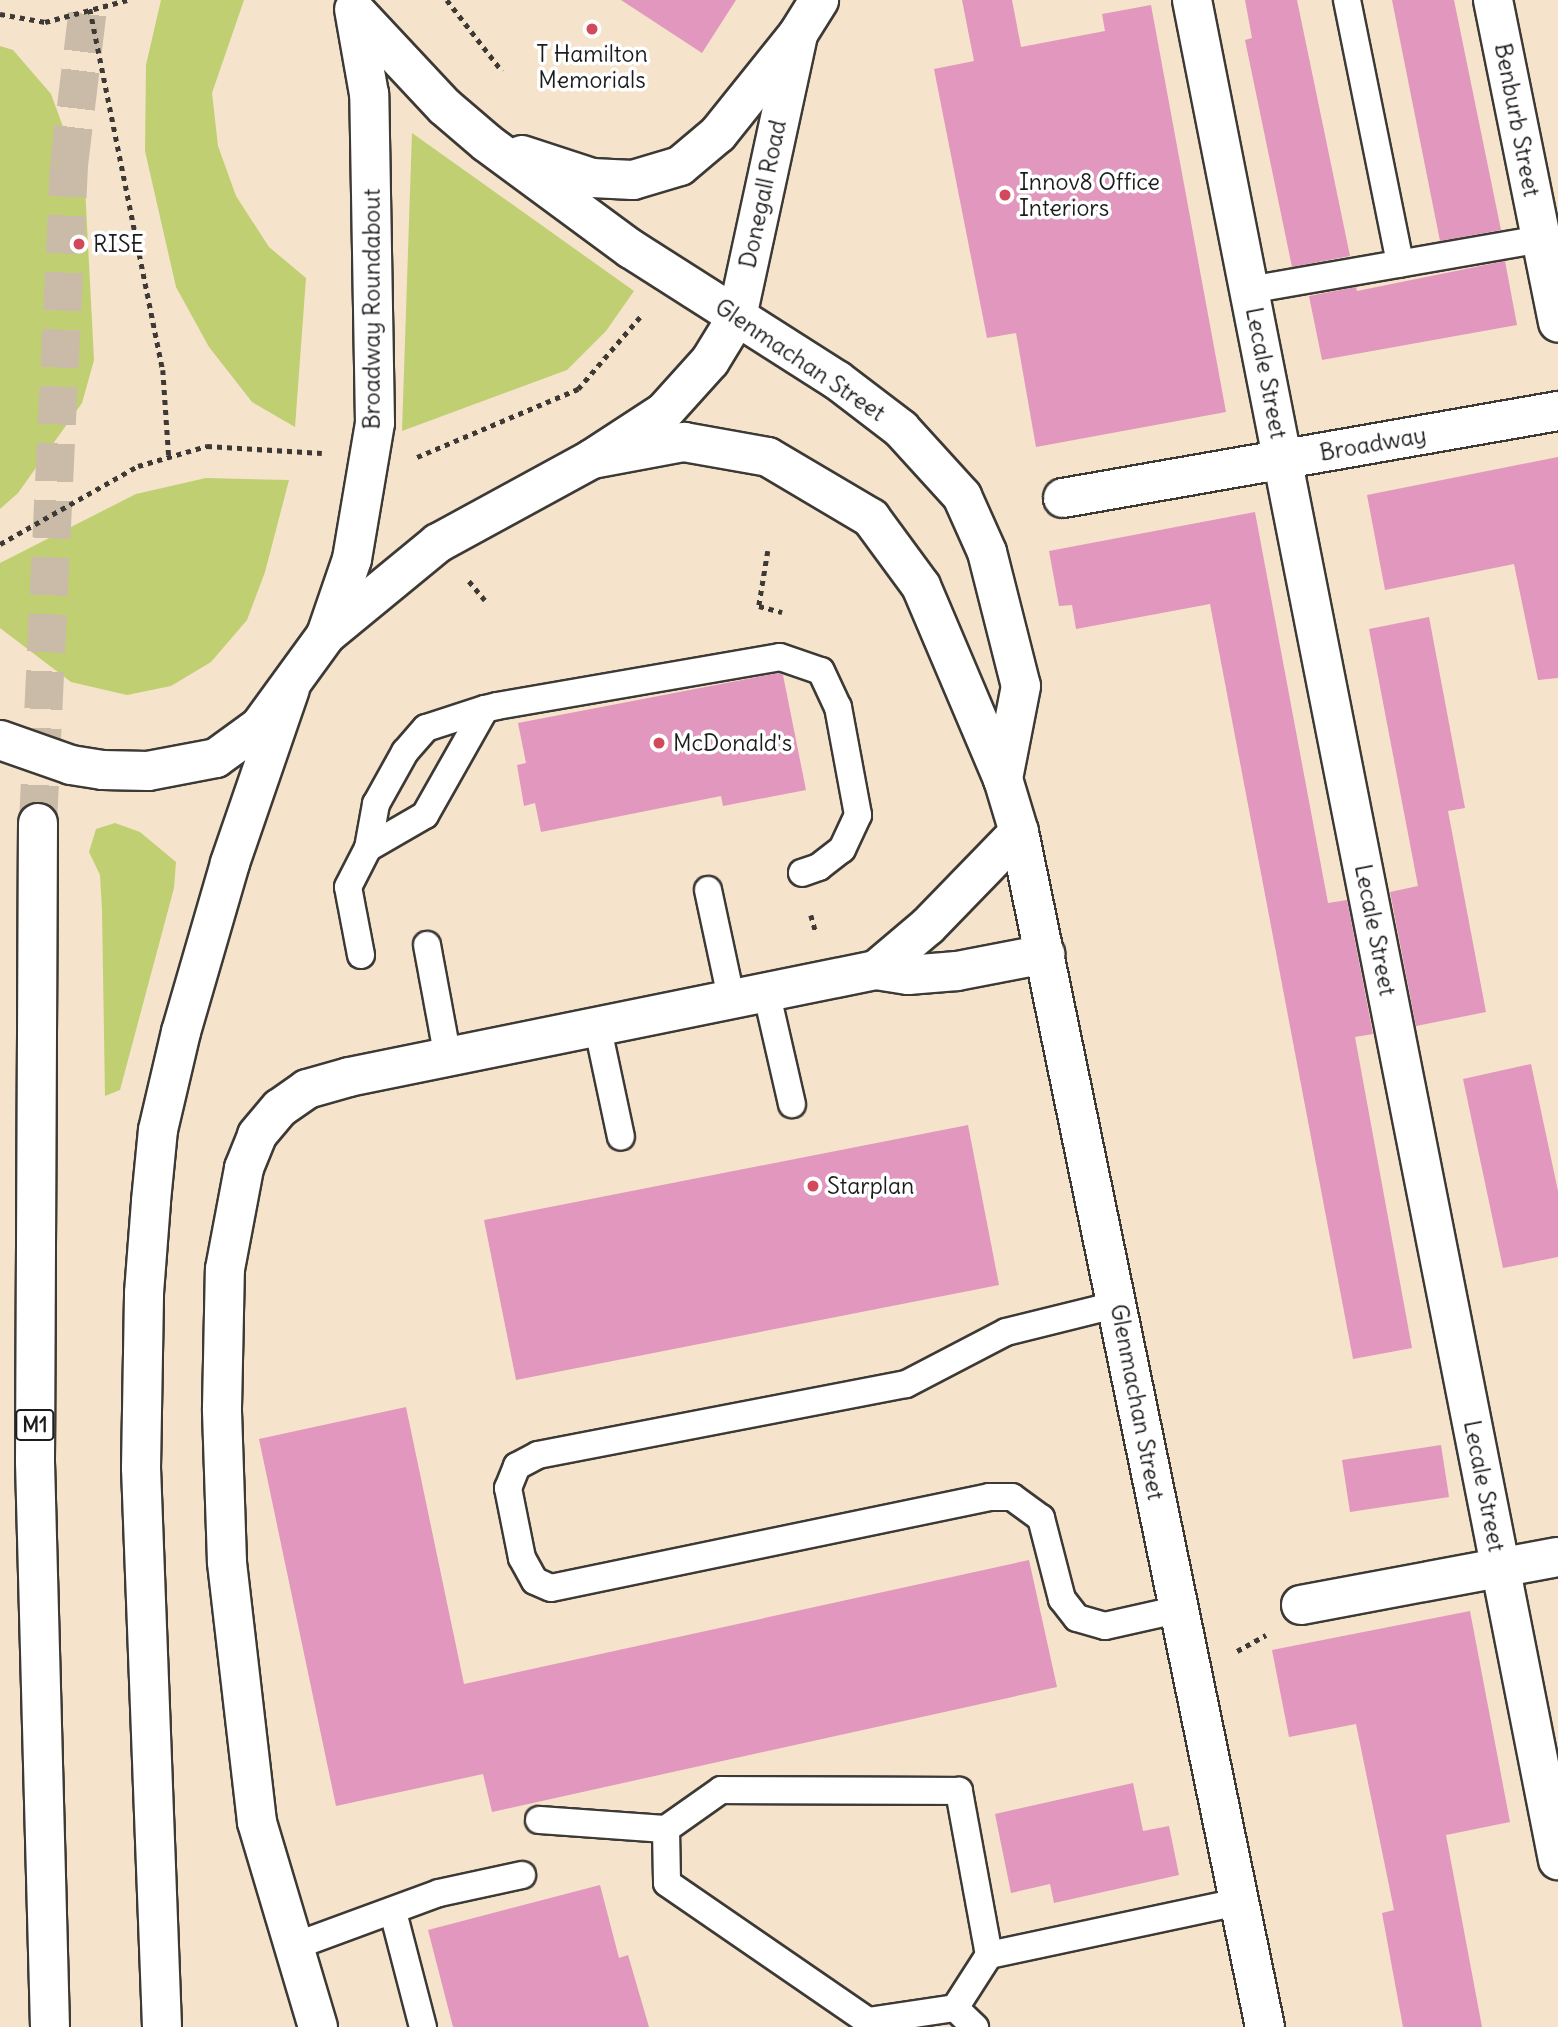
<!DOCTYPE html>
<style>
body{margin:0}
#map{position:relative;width:1558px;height:2027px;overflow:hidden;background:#f5e3cb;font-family:Delius,sans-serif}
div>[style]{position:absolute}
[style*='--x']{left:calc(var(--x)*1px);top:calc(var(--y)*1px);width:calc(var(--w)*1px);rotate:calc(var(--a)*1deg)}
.green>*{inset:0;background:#c0cf72}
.building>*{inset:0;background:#e297be}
.highway-tunnel>*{height:38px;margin-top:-19px;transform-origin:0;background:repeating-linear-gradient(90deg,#cabba8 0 38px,transparent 0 57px)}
.path>*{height:4.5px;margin-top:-2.25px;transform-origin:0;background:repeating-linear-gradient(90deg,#3d3a36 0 5px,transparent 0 10px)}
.roads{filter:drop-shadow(2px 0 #3d3a36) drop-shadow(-2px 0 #3d3a36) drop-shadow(0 2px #3d3a36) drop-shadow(0 -2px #3d3a36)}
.lane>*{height:26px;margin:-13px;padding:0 13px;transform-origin:13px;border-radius:13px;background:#fff}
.street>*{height:38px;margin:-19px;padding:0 19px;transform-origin:19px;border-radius:19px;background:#fff}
.secondary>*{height:38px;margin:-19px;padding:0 19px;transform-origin:19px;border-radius:19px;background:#fff}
.highway>*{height:38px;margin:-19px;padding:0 19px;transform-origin:19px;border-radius:19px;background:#fff}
.dots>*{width:19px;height:19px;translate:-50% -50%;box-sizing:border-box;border:4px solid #fff;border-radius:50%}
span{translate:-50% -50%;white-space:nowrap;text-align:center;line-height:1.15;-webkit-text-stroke:7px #fff;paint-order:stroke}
.shield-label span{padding:2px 5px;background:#fff;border:2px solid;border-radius:5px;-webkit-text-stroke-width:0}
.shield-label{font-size:21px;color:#1c1c1c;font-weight:700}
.poi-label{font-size:23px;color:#1c1c1c}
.left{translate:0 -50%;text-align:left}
.street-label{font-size:23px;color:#1c1c1c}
</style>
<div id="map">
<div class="green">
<i style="clip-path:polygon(161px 0,244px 0,212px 93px,218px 146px,236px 196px,269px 247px,306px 278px,295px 427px,252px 402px,209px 347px,176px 287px,145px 151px,146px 65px)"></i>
<i style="clip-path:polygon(0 46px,13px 50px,51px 94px,85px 187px,94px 360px,82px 403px,18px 493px,0 509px)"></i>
<i style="clip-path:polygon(412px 133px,634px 291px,606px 331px,567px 370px,402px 431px)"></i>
<i style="clip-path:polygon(206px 478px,289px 480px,265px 572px,247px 620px,211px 662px,171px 686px,127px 695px,71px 682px,0 628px,0 563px,136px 494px)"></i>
<i style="clip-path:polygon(115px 823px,140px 832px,176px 862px,174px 888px,120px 1090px,105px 1096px,102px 910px,100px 875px,89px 852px,96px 829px)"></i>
</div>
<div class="building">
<i style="clip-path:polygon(621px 0,736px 0,702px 53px)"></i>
<i style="clip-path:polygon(962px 0,1012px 0,1021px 47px,1105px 31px,1102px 14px,1151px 5px,1226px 412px,1036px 447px,1016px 333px,987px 338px,934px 69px,974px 61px)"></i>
<i style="clip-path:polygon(1245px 0,1297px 0,1350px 256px,1292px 267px,1245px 40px,1252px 38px)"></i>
<i style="clip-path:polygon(1392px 0,1454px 0,1501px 230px,1440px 241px)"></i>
<i style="clip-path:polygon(1505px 261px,1517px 325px,1322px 360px,1309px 296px,1356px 287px,1357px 291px)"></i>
<i style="clip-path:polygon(1558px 457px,1558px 678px,1538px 680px,1514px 564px,1385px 590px,1367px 495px)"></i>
<i style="clip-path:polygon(1255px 512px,1328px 903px,1347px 900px,1373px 1034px,1355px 1037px,1412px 1348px,1353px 1359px,1210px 604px,1076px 629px,1072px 605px,1059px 606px,1049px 551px)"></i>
<i style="clip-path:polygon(1429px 617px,1465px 808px,1448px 811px,1486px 1012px,1416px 1026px,1390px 892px,1418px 886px,1369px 629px)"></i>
<i style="clip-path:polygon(779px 673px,783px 675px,806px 790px,723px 806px,721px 796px,541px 832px,535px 803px,524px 806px,517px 765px,526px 763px,518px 723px)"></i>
<i style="clip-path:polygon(1531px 1064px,1558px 1191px,1558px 1257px,1503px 1268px,1463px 1079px)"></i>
<i style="clip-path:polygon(968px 1125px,999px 1285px,516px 1380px,484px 1220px)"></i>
<i style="clip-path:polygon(406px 1407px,464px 1684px,1029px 1560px,1057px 1687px,492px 1812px,483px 1774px,336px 1806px,259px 1439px)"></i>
<i style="clip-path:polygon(1441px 1445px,1449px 1497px,1350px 1512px,1342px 1460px)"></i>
<i style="clip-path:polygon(1470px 1611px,1510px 1822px,1446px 1835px,1482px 2027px,1403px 2027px,1382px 1913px,1394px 1910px,1356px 1724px,1289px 1737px,1272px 1650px)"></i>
<i style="clip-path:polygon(1133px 1783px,1143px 1831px,1169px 1826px,1179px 1875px,1054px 1903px,1050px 1884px,1011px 1893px,995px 1814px)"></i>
<i style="clip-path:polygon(600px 1885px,619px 1958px,628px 1955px,649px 2027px,453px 2027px,428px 1930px)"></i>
</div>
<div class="highway-tunnel">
<i style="--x:38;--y:823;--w:659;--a:-87.3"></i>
<i style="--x:69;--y:165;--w:166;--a:-83.1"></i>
</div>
<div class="path">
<i style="--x:447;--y:0;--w:90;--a:52.2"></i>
<i style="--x:90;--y:9;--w:368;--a:78.6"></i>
<i style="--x:163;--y:370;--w:88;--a:86.1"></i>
<i style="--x:0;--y:14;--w:46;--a:10.1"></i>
<i style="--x:45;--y:22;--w:85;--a:-15"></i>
<i style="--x:417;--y:457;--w:175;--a:-22.9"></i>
<i style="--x:578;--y:389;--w:95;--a:-49.3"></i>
<i style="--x:0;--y:544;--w:159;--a:-29.5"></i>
<i style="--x:138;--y:466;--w:72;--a:-16.2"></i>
<i style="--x:207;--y:446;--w:115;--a:3.5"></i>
<i style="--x:768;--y:551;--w:56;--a:99.3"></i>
<i style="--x:759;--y:606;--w:24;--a:15"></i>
<i style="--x:469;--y:581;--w:25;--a:50"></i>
<i style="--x:811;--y:915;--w:19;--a:74"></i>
<i style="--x:1237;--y:1651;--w:33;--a:-29"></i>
</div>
<div class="roads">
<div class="lane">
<i style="--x:1347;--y:0;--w:269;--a:78.6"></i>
<i style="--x:1249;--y:290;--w:296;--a:-9.9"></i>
<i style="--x:368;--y:848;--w:45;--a:-79.7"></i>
<i style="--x:376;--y:804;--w:60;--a:-60.9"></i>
<i style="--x:405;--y:752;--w:32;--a:-49"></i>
<i style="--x:426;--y:728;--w:62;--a:-17.9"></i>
<i style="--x:708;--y:890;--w:115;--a:77.9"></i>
<i style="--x:427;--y:945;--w:115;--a:79.5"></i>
<i style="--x:361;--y:955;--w:69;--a:-100.8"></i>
<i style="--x:348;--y:887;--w:44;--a:-62.9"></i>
<i style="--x:368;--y:848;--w:66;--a:-30.1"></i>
<i style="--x:425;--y:815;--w:122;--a:-60.5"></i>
<i style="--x:485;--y:709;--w:12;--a:-14"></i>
<i style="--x:497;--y:706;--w:287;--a:-9.8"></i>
<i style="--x:780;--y:657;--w:43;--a:18.9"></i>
<i style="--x:821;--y:671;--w:40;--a:65"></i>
<i style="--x:838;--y:707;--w:110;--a:79.5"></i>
<i style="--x:858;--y:815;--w:38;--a:115"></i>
<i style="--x:842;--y:849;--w:29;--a:142"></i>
<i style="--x:819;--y:867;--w:18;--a:161"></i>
<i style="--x:767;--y:995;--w:112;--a:77.1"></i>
<i style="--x:598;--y:1029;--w:110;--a:78"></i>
<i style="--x:1119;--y:1304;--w:116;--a:166.1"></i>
<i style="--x:1006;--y:1332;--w:113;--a:152.5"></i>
<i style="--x:906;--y:1384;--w:375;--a:169.1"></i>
<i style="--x:538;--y:1455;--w:24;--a:152"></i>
<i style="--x:517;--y:1466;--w:24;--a:112"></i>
<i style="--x:508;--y:1488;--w:71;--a:78.7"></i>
<i style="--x:522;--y:1558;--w:26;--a:61"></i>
<i style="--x:535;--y:1581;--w:17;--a:24"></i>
<i style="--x:551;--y:1588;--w:447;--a:-11.7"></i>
<i style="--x:989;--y:1497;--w:23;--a:0"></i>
<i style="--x:1012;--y:1497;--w:36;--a:36"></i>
<i style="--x:1041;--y:1518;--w:84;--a:75.5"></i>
<i style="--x:1062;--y:1599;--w:24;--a:52"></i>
<i style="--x:1077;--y:1618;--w:29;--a:16"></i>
<i style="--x:1105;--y:1626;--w:73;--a:-12.7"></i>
<i style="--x:539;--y:1820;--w:127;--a:4.1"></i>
<i style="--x:393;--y:1912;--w:119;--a:75.4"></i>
<i style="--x:295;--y:1946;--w:153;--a:-20.2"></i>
<i style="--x:439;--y:1893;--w:85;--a:-12.2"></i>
<i style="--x:989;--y:1955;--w:167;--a:-100.4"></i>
<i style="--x:959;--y:1791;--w:238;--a:-179.8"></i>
<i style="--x:721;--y:1790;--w:67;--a:144.7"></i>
<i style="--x:666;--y:1829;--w:54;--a:88.9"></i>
<i style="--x:667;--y:1883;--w:244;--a:34.5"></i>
<i style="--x:868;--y:2021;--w:88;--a:-8.5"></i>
<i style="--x:955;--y:2008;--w:63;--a:-57.3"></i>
<i style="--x:989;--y:1955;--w:256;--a:-12"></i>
<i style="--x:955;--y:2008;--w:28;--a:44"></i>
</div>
<div class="street">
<i style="--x:1192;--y:0;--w:1896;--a:78.87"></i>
<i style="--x:1493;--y:0;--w:329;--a:78.6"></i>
<i style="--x:1063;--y:498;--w:503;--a:-9.97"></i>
<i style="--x:876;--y:970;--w:68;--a:-40.2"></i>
<i style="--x:928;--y:926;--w:131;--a:-45.9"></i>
<i style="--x:1301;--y:1605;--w:261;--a:-10.6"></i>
<i style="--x:318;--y:2027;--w:214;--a:-106.6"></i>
<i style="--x:257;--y:1822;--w:262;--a:-96.6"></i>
<i style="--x:227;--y:1562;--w:154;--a:-91.9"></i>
<i style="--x:222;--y:1408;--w:139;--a:-88.8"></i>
<i style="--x:225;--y:1269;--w:103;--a:-79.3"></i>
<i style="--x:244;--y:1168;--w:35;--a:-68"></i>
<i style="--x:257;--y:1135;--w:35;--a:-50"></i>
<i style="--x:280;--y:1108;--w:33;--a:-35"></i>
<i style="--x:307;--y:1089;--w:44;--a:-15.9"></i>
<i style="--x:349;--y:1077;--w:538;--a:-11.48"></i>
<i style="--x:876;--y:970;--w:32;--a:9"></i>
<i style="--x:908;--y:975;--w:49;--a:-4.7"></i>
<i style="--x:957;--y:971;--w:90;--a:-10.9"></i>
</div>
<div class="secondary">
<i style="--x:356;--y:12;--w:130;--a:46.9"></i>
<i style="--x:445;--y:107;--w:55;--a:40.6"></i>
<i style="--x:487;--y:143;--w:179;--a:36.4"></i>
<i style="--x:631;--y:249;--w:244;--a:32.5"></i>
<i style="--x:837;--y:380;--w:81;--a:37.4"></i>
<i style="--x:901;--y:429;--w:91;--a:47.7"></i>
<i style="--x:962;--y:496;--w:61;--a:65.9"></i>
<i style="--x:987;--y:552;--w:138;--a:75.8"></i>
<i style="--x:1021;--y:686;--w:95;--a:101"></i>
<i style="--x:522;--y:155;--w:74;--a:18.2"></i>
<i style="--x:592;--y:178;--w:41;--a:2.8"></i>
<i style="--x:633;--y:180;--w:49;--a:-16.6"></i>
<i style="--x:680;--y:166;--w:50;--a:-40.1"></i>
<i style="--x:718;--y:134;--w:128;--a:-51.3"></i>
<i style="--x:798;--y:34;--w:40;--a:-58"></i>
<i style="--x:592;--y:459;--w:94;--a:-10.5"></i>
<i style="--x:684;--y:442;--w:85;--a:10.1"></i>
<i style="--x:768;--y:457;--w:120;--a:30.6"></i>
<i style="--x:871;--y:518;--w:84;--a:53.7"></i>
<i style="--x:921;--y:586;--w:210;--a:67"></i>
<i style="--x:1003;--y:779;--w:55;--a:73.2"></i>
<i style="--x:1019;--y:832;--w:1220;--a:78.37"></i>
<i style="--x:326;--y:635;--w:145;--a:-39.4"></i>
<i style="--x:438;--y:543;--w:175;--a:-28.6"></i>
<i style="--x:592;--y:459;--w:86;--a:-33.1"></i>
<i style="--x:664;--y:412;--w:69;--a:-48"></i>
<i style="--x:710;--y:361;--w:52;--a:-58.5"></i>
<i style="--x:737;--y:317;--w:289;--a:-77.8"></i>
<i style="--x:0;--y:740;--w:75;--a:19.4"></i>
<i style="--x:71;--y:765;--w:32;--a:9"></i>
<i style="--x:103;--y:770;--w:45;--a:1.3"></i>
<i style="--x:148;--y:771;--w:69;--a:-10.8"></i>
<i style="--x:216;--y:758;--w:54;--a:-36"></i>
<i style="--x:260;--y:726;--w:112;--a:-54"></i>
<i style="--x:326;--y:635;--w:80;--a:-71.1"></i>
<i style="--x:352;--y:559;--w:138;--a:-80.4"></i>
<i style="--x:375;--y:423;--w:329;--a:-91"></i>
<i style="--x:369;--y:94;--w:86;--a:-100"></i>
</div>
<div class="highway">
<i style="--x:38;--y:823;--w:639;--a:90.27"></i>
<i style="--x:35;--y:1462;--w:565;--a:88.48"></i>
<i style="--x:162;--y:2027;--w:559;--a:-92.15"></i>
<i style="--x:141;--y:1468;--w:175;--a:-89"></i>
<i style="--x:144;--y:1293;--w:92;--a:-85.6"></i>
<i style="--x:151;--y:1201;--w:71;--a:-84.4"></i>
<i style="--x:158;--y:1130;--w:101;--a:-76.8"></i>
<i style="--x:181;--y:1032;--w:176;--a:-73.8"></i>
<i style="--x:230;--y:863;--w:184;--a:-71"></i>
</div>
</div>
<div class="dots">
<i style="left:592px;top:29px;background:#d1495b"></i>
<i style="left:1005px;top:195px;background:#d1495b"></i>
<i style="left:79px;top:244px;background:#d1495b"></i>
<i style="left:659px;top:743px;background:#d1495b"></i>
<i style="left:813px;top:1186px;background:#d1495b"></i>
</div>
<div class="shield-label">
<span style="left:35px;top:1425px">M1</span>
</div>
<div class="poi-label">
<span style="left:592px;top:67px">T Hamilton<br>Memorials</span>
<span class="left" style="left:1019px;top:195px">Innov8 Office<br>Interiors</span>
<span class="left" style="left:93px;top:244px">RISE</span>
<span class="left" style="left:673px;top:743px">McDonald's</span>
<span class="left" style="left:827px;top:1186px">Starplan</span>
</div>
<div class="street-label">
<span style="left:1517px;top:120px;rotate:79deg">Benburb Street</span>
<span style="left:763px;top:194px;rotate:-78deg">Donegall Road</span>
<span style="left:372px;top:309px;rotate:-90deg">Broadway Roundabout</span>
<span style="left:800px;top:360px;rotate:34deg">Glenmachan Street</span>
<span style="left:1266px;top:373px;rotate:79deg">Lecale Street</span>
<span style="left:1373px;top:444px;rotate:-10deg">Broadway</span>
<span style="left:1375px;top:930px;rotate:79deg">Lecale Street</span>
<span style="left:1137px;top:1402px;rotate:79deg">Glenmachan Street</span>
<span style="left:1484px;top:1486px;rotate:79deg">Lecale Street</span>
</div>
</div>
